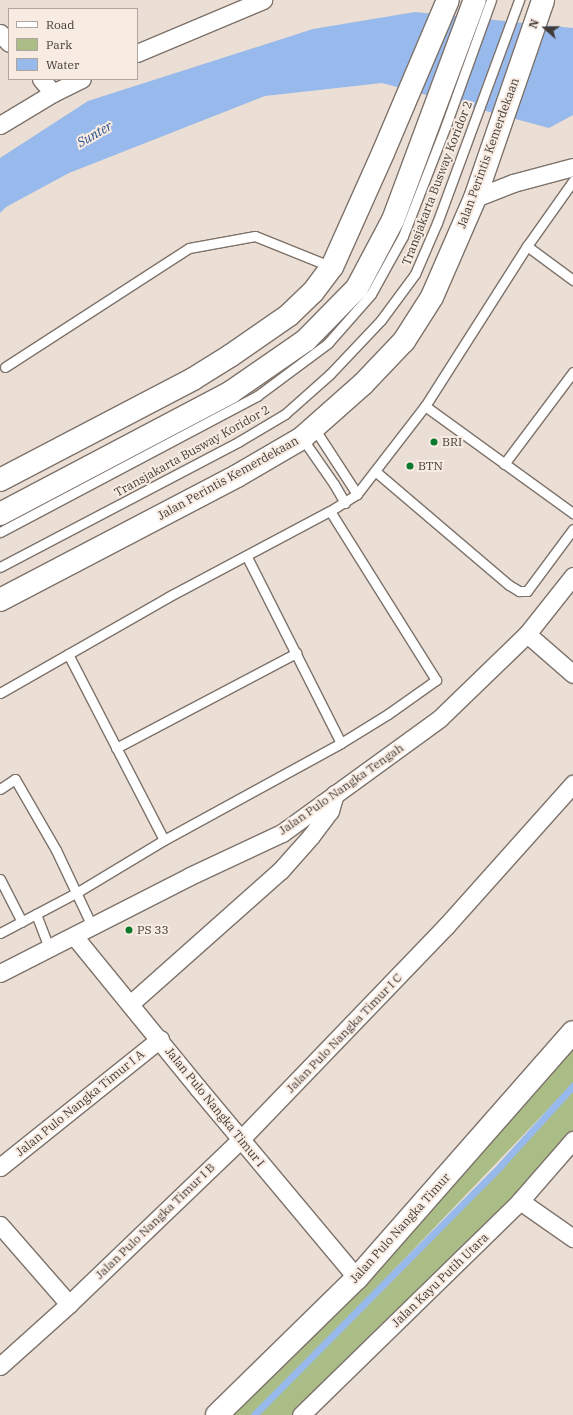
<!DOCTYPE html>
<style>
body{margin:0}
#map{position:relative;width:573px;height:1415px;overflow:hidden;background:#ebded5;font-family:"IBM Plex Serif",serif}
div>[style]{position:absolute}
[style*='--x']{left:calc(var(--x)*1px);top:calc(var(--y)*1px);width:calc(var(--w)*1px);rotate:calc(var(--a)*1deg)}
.green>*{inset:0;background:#abbd87}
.water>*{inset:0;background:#98b9eb}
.stream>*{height:7px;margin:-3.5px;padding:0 3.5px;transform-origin:3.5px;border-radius:3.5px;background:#98b9eb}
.roads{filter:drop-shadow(1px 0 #7d726a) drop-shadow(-1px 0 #7d726a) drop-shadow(0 1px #7d726a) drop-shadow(0 -1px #7d726a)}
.lane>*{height:9px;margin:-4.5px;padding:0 4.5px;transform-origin:4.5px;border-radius:4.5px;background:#fff}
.street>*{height:17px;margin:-8.5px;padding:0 8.5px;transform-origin:8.5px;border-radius:8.5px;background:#fff}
.secondary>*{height:22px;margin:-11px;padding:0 11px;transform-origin:11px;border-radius:11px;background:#fff}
.highway>*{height:22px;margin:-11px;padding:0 11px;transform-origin:11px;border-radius:11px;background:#fff}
.dots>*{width:11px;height:11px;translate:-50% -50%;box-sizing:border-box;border:2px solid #f8ebe2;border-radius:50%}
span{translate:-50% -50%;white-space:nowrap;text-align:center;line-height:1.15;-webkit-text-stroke:4px #f8ebe2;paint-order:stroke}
.street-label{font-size:12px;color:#413b38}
.poi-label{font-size:12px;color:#413b38}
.left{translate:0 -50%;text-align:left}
.water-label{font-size:13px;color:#2a528f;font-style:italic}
.legend{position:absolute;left:8px;top:8px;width:130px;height:72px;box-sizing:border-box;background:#f8ebe2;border:1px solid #afa59e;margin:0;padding:5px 7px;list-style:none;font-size:12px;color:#413b38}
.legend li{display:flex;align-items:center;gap:8px;height:20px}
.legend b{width:20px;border:1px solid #afa59e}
.north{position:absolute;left:525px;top:8px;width:40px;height:40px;-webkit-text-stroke:3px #f8ebe2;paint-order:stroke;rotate:290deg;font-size:11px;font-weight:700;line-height:16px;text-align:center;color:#413b38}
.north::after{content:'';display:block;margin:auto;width:14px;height:18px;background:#413b38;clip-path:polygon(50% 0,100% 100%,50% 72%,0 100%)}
</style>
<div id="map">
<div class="green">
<i style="clip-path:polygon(573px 1032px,573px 1083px,302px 1366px,501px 1165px,573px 1084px,573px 1140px,301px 1415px,217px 1415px)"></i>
</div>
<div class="water">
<i style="clip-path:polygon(415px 12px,573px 28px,573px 115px,549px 128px,382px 83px,265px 96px,69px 173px,6px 207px,0 213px,0 158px,88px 101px,313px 29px)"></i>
</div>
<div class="stream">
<i style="--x:254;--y:1415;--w:351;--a:-45.3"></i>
<i style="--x:501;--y:1165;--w:107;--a:-47.7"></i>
</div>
<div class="roads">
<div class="lane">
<i style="--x:527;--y:246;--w:57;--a:36.5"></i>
<i style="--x:5;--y:367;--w:219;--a:-32.9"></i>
<i style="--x:189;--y:248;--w:67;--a:-10.3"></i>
<i style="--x:255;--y:236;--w:83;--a:21.9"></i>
<i style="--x:425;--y:406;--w:183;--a:35.9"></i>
<i style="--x:314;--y:428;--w:79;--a:56.9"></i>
<i style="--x:302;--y:438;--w:56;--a:55.2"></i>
<i style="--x:334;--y:484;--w:22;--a:60"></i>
<i style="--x:504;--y:464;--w:115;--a:-53.1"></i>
<i style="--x:375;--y:471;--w:176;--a:40.4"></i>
<i style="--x:509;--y:585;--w:12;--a:31"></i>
<i style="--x:519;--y:591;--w:8;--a:0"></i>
<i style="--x:527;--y:591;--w:77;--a:-53.4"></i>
<i style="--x:0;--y:532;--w:291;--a:-27.9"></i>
<i style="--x:257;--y:396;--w:89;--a:-36.7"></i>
<i style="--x:328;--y:343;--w:65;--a:-48.7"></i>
<i style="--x:371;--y:294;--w:66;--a:-61.1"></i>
<i style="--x:403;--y:236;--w:119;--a:-68.8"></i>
<i style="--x:446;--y:125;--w:133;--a:-70.2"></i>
<i style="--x:247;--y:557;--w:208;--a:63.2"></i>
<i style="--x:0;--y:567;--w:269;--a:-27.7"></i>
<i style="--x:238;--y:442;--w:55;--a:-30.8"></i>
<i style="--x:285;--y:414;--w:60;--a:-41.6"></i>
<i style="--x:330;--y:374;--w:74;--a:-46.6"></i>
<i style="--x:381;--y:320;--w:57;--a:-53.5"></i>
<i style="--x:415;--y:274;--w:56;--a:-66.7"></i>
<i style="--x:437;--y:223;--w:238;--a:-69.8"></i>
<i style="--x:68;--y:654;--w:209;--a:62.7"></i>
<i style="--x:0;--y:693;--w:193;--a:-29.7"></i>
<i style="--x:168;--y:597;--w:183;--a:-28"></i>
<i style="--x:330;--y:511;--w:32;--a:-32"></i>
<i style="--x:357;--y:494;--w:111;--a:-52.3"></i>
<i style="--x:425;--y:406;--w:190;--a:-57.5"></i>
<i style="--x:527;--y:246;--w:80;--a:-54.7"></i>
<i style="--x:116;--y:748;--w:204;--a:-27.8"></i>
<i style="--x:0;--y:789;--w:18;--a:-34"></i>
<i style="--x:15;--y:779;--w:82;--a:60"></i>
<i style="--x:56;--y:850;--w:84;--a:64.7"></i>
<i style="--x:0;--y:879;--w:48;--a:62.9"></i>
<i style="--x:36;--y:914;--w:36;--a:69"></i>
<i style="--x:0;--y:933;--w:86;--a:-27.8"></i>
<i style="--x:76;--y:893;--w:103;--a:-31.1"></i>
<i style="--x:164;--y:840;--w:202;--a:-28.7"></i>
<i style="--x:341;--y:743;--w:55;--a:-31.7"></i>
<i style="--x:388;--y:714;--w:59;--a:-35.3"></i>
<i style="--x:436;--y:680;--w:199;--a:-122.1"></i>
</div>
<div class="street">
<i style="--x:0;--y:33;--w:13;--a:48"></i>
<i style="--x:137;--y:53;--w:137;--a:-22.8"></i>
<i style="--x:41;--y:79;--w:18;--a:49"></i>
<i style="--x:0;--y:125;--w:62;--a:-31.1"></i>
<i style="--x:53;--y:93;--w:32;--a:-26"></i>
<i style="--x:475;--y:198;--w:41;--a:-21.5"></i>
<i style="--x:513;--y:183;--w:62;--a:-14.9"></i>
<i style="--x:527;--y:634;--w:61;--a:41"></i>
<i style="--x:74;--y:936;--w:196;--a:50.8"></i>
<i style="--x:198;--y:1088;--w:248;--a:50.1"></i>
<i style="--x:0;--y:973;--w:213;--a:-27"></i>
<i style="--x:190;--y:876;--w:102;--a:-25.1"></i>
<i style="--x:282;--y:833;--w:195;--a:-36"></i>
<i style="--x:440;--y:718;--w:121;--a:-44"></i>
<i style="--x:527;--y:634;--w:74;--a:-51.6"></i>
<i style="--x:130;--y:1004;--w:200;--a:-41.6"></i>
<i style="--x:280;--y:871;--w:47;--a:-48.5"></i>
<i style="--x:311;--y:836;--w:31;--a:-53"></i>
<i style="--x:330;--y:811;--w:18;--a:-74"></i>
<i style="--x:0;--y:1167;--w:205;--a:-38.7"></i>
<i style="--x:520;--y:1201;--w:65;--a:34.9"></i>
<i style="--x:0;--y:1225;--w:105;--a:48.9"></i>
<i style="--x:0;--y:1366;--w:93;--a:-41.9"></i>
<i style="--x:69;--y:1304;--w:238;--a:-43.8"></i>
<i style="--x:241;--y:1139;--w:296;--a:-46.1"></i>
<i style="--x:446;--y:926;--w:191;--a:-48.2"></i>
<i style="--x:301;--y:1415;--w:306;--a:-44.3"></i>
<i style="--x:520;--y:1201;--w:81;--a:-49"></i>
</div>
<div class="secondary">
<i style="--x:0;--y:480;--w:218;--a:-27.6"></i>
<i style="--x:193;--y:379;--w:44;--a:-31.9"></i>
<i style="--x:230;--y:356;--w:72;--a:-34.8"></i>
<i style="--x:289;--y:315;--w:33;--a:-44"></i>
<i style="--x:313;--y:292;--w:31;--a:-53"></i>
<i style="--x:332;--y:267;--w:125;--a:-65.9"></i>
<i style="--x:383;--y:153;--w:166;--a:-67"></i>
<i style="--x:217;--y:1415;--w:196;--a:-44.4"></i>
<i style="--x:357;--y:1278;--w:327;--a:-48.7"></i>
</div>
<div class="highway">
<i style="--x:0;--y:514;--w:261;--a:-27.8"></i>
<i style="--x:231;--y:392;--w:91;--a:-34.7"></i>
<i style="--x:306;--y:340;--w:73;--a:-45.6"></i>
<i style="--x:357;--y:288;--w:77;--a:-62.1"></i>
<i style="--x:393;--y:220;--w:235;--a:-69.6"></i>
<i style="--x:0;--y:600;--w:267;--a:-27.6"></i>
<i style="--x:237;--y:476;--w:75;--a:-30.3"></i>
<i style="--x:302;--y:438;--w:81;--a:-41.5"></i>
<i style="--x:363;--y:384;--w:59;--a:-46.4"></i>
<i style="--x:404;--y:341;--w:52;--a:-57.5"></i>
<i style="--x:432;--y:297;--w:108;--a:-66.5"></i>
<i style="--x:475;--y:198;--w:209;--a:-71"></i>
</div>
</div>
<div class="dots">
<i style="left:434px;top:442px;background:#0c792d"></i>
<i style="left:410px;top:466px;background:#0c792d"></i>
<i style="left:129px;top:930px;background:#0c792d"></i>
</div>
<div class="street-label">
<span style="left:488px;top:153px;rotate:-70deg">Jalan Perintis Kemerdekaan</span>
<span style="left:437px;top:183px;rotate:-69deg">Transjakarta Busway Koridor 2</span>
<span style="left:192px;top:451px;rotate:-29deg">Transjakarta Busway Koridor 2</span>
<span style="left:228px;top:478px;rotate:-29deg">Jalan Perintis Kemerdekaan</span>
<span style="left:341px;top:789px;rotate:-35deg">Jalan Pulo Nangka Tengah</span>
<span style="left:344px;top:1033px;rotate:-46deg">Jalan Pulo Nangka Timur I C</span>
<span style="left:80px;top:1103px;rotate:-39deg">Jalan Pulo Nangka Timur I A</span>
<span style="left:215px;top:1107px;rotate:51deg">Jalan Pulo Nangka Timur I</span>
<span style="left:155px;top:1221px;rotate:-44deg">Jalan Pulo Nangka Timur I B</span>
<span style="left:400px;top:1228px;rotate:-48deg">Jalan Pulo Nangka Timur</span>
<span style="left:440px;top:1280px;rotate:-44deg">Jalan Kayu Putih Utara</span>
</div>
<div class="poi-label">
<span class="left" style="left:442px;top:442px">BRI</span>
<span class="left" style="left:418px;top:466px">BTN</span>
<span class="left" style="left:137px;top:930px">PS 33</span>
</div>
<div class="water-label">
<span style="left:95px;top:135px;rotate:-30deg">Sunter</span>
</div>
<ul class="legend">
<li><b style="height:5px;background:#fff"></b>Road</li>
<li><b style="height:11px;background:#abbd87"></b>Park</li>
<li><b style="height:11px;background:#98b9eb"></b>Water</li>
</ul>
<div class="north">N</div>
</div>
